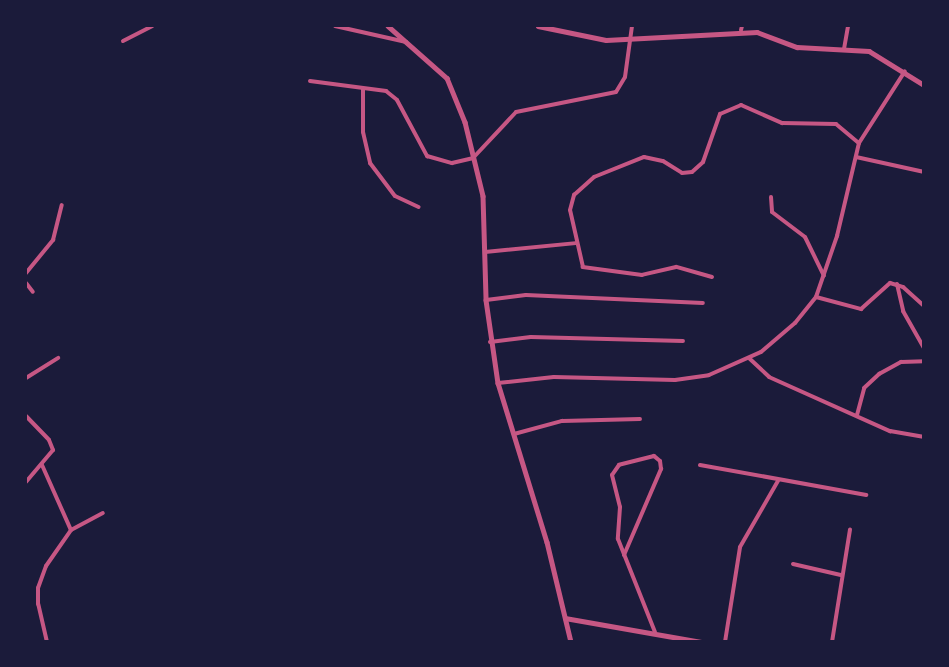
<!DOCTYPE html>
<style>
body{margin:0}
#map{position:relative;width:949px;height:667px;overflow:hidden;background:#1b1b3a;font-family:"Exo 2",sans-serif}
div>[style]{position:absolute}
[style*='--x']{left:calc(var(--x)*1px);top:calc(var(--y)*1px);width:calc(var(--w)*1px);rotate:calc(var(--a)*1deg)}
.minor>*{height:4px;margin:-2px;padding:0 2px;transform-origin:2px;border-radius:2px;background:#c65784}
.tertiary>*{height:4.5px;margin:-2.25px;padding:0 2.25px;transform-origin:2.25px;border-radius:2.25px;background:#c65784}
span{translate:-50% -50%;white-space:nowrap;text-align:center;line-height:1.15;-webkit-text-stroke:5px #1b1b3a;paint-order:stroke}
.frame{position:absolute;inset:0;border:27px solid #1b1b3a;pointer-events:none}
</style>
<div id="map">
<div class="minor">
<i style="--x:335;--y:26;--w:73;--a:12.7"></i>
<i style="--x:741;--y:30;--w:4;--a:-76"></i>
<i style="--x:123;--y:41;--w:33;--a:-27"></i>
<i style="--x:844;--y:49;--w:23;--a:-80"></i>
<i style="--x:310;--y:81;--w:77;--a:7.5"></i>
<i style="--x:386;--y:91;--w:14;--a:39"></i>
<i style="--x:397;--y:100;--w:64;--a:61.8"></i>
<i style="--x:427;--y:156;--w:26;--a:16"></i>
<i style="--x:452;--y:163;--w:22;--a:-13"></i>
<i style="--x:473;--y:158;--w:63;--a:-46.9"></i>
<i style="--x:516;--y:112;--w:102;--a:-11.3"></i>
<i style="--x:616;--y:92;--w:17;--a:-59"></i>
<i style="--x:625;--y:77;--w:51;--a:-82.2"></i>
<i style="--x:363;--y:89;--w:43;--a:90"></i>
<i style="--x:363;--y:132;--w:32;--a:77"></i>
<i style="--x:370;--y:163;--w:41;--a:52.9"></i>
<i style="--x:395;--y:196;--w:26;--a:25"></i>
<i style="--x:856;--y:157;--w:70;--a:12.4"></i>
<i style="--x:771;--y:197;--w:15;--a:86"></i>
<i style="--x:772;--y:212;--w:41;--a:37.1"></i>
<i style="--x:805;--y:237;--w:43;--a:64"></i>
<i style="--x:485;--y:252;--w:91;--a:-5.6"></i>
<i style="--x:26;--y:273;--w:43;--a:-50.7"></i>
<i style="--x:53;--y:240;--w:36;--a:-76"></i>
<i style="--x:712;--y:277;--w:37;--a:-164"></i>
<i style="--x:676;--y:267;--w:35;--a:167"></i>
<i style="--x:642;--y:275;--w:60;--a:-172.3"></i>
<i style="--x:583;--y:267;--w:58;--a:-102.8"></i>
<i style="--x:570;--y:210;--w:16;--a:-75"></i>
<i style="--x:574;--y:195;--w:27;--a:-42"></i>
<i style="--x:594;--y:177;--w:54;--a:-21.8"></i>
<i style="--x:644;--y:157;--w:19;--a:12"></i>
<i style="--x:663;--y:161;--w:22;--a:32"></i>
<i style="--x:682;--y:173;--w:10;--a:-6"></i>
<i style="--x:692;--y:172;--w:15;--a:-42"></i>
<i style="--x:703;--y:162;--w:51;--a:-70.5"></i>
<i style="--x:720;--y:114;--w:23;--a:-23"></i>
<i style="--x:741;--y:105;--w:45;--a:23.7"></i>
<i style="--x:782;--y:123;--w:54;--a:1.1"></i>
<i style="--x:836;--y:124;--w:30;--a:40"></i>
<i style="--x:26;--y:283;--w:11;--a:52"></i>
<i style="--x:897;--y:284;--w:28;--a:77"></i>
<i style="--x:903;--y:311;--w:43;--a:60.4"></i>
<i style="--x:816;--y:297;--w:47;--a:14.9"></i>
<i style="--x:861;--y:309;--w:39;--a:-42"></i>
<i style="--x:890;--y:283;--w:14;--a:17"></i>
<i style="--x:903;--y:287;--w:28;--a:42"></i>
<i style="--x:486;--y:300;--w:40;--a:-7.1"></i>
<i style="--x:526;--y:295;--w:177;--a:2.6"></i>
<i style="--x:490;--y:342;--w:41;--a:-7"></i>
<i style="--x:531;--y:337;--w:152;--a:1.5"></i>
<i style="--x:750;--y:359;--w:26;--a:43"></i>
<i style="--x:769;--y:377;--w:133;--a:24.1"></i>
<i style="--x:890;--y:431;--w:35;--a:10"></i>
<i style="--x:26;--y:378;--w:38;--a:-32"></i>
<i style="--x:498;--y:383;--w:56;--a:-6.1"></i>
<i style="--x:554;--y:377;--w:121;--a:1.4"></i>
<i style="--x:675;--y:380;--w:34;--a:-8"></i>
<i style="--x:709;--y:375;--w:57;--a:-23.9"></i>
<i style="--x:761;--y:352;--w:45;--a:-40.5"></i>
<i style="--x:795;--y:323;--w:33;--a:-51"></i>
<i style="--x:816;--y:297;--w:65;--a:-71"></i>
<i style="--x:837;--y:236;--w:96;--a:-76.7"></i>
<i style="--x:859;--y:143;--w:85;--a:-57.4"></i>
<i style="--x:857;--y:415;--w:28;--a:-75"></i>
<i style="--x:864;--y:388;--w:21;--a:-43"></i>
<i style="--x:879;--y:374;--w:25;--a:-29"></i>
<i style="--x:901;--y:362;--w:23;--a:-2"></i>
<i style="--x:26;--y:416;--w:33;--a:46"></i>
<i style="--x:49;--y:440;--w:11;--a:68"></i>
<i style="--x:53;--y:450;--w:42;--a:130.2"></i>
<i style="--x:514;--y:434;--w:50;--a:-15.2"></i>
<i style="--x:562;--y:421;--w:78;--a:-1.5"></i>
<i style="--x:42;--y:465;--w:71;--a:66"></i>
<i style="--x:700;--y:465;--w:169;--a:10.2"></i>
<i style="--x:624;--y:555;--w:94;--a:-66.7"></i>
<i style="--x:661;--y:469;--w:8;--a:-97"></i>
<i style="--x:660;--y:461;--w:8;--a:-140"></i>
<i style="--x:654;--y:456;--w:36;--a:166"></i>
<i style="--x:619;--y:465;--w:12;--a:125"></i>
<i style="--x:612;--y:475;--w:33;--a:76"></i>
<i style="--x:620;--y:507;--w:32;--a:94"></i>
<i style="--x:618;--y:539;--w:100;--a:68.3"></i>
<i style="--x:793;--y:564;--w:49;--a:12.9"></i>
<i style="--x:47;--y:642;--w:39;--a:-103"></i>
<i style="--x:38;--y:604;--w:16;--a:-90"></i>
<i style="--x:38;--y:588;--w:23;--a:-70"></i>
<i style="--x:46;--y:566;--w:44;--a:-55.2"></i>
<i style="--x:71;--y:530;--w:36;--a:-28"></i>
<i style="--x:725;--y:642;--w:96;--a:-81"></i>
<i style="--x:740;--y:547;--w:76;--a:-60.1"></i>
<i style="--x:832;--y:642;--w:114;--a:-80.9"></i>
</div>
<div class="tertiary">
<i style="--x:388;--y:26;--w:79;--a:41.4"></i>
<i style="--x:447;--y:78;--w:48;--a:67.8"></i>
<i style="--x:465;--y:122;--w:76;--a:76.3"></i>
<i style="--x:483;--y:196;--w:104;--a:88.3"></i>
<i style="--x:486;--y:300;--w:84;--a:81.8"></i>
<i style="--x:498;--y:383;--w:166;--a:72.9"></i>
<i style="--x:547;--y:542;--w:103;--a:76.5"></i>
<i style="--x:538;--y:26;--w:69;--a:11.6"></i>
<i style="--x:606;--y:40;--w:151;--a:-3"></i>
<i style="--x:757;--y:32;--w:43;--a:20.6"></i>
<i style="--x:797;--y:47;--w:72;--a:3.2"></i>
<i style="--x:869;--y:51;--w:65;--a:31.7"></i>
<i style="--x:565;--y:618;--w:138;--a:10"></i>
</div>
<div class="frame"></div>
</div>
